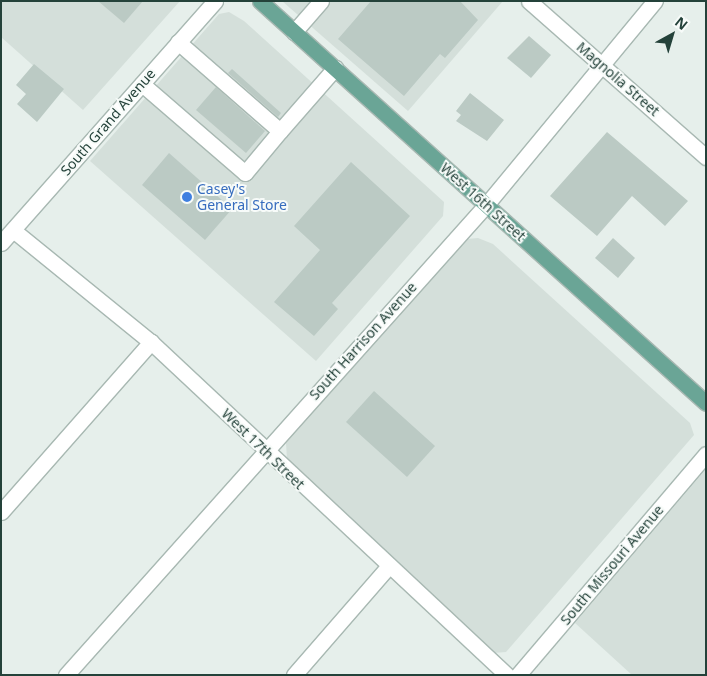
<!DOCTYPE html>
<style>
body{margin:0}
#map{position:relative;width:707px;height:676px;overflow:hidden;background:#e6efeb;font-family:"Noto Sans",sans-serif}
div>[style]{position:absolute}
[style*='--x']{left:calc(var(--x)*1px);top:calc(var(--y)*1px);width:calc(var(--w)*1px);rotate:calc(var(--a)*1deg)}
.built>*{inset:0;background:#d4dfda}
.building>*{inset:0;background:#bbcac4}
.roads{filter:drop-shadow(1px 0 #a8b8b2) drop-shadow(-1px 0 #a8b8b2) drop-shadow(0 1px #a8b8b2) drop-shadow(0 -1px #a8b8b2)}
.minor>*{height:15px;margin:-7.5px;padding:0 7.5px;transform-origin:7.5px;border-radius:7.5px;background:#fff}
.major>*{height:15px;margin:-7.5px;padding:0 7.5px;transform-origin:7.5px;border-radius:7.5px;background:#6aa596}
.dots>*{width:14px;height:14px;translate:-50% -50%;box-sizing:border-box;border:2px solid #f7fbf9;border-radius:50%}
span{translate:-50% -50%;white-space:nowrap;text-align:center;line-height:1.15;-webkit-text-stroke:4px #f7fbf9;paint-order:stroke}
.street-label{font-size:14px;color:#24423a}
.shop-label{font-size:14px;color:#366cbe}
.left{translate:0 -50%;text-align:left}
.frame{position:absolute;inset:0;border:2px solid #24423a;pointer-events:none}
.north{position:absolute;left:647px;top:10px;width:50px;height:50px;-webkit-text-stroke:4px #f7fbf9;paint-order:stroke;rotate:39deg;font-size:14px;font-weight:700;line-height:20px;text-align:center;color:#24423a}
.north::after{content:'';display:block;margin:auto;width:18px;height:22px;background:#24423a;clip-path:polygon(50% 0,100% 100%,50% 72%,0 100%)}
</style>
<div id="map">
<div class="built">
<i style="clip-path:polygon(1px 1px,180px 1px,83px 110px,1px 37px)"></i>
<i style="clip-path:polygon(282px 1px,503px 1px,408px 111px)"></i>
<i style="clip-path:polygon(229px 12px,244px 21px,444px 202px,443px 216px,316px 361px,90px 161px,219px 14px)"></i>
<i style="clip-path:polygon(478px 238px,493px 244px,690px 423px,694px 435px,506px 652px,493px 653px,287px 459px,286px 443px,297px 427px,467px 239px)"></i>
<i style="clip-path:polygon(706px 469px,706px 675px,632px 675px,575px 623px)"></i>
</div>
<div class="building">
<i style="clip-path:polygon(98px 1px,143px 1px,124px 23px)"></i>
<i style="clip-path:polygon(371px 1px,460px 1px,478px 20px,445px 58px,440px 54px,404px 96px,338px 39px)"></i>
<i style="clip-path:polygon(529px 36px,551px 55px,531px 78px,507px 58px)"></i>
<i style="clip-path:polygon(34px 64px,64px 89px,37px 122px,17px 104px,26px 94px,16px 85px)"></i>
<i style="clip-path:polygon(232px 69px,281px 113px,278px 117px,228px 73px)"></i>
<i style="clip-path:polygon(216px 87px,265px 131px,246px 153px,196px 110px)"></i>
<i style="clip-path:polygon(470px 93px,504px 120px,487px 141px,456px 121px,461px 115px,456px 111px)"></i>
<i style="clip-path:polygon(607px 132px,688px 201px,665px 226px,632px 196px,597px 236px,550px 196px)"></i>
<i style="clip-path:polygon(169px 153px,232px 209px,205px 240px,142px 185px)"></i>
<i style="clip-path:polygon(351px 162px,410px 216px,332px 303px,338px 309px,314px 336px,274px 302px,320px 250px,294px 226px)"></i>
<i style="clip-path:polygon(613px 238px,635px 258px,618px 278px,595px 258px)"></i>
<i style="clip-path:polygon(374px 391px,435px 446px,407px 477px,346px 422px)"></i>
</div>
<div class="roads">
<div class="minor">
<i style="--x:529;--y:1;--w:236;--a:41.4"></i>
<i style="--x:294;--y:32;--w:41;--a:-48.9"></i>
<i style="--x:178;--y:42;--w:135;--a:41.1"></i>
<i style="--x:280;--y:131;--w:84;--a:-48.9"></i>
<i style="--x:142;--y:84;--w:136;--a:40.8"></i>
<i style="--x:245;--y:173;--w:55;--a:-50.2"></i>
<i style="--x:13;--y:230;--w:178;--a:39.1"></i>
<i style="--x:151;--y:342;--w:487;--a:43.1"></i>
<i style="--x:1;--y:243;--w:323;--a:-48.5"></i>
<i style="--x:1;--y:512;--w:227;--a:-48.6"></i>
<i style="--x:66;--y:675;--w:630;--a:-48.22"></i>
<i style="--x:486;--y:205;--w:265;--a:-50.4"></i>
<i style="--x:294;--y:675;--w:143;--a:-49"></i>
<i style="--x:518;--y:675;--w:290;--a:-49.6"></i>
</div>
<div class="major">
<i style="--x:260;--y:1;--w:600;--a:42.03"></i>
</div>
</div>
<div class="dots">
<i style="left:187px;top:197px;background:#3f7fe0"></i>
</div>
<div class="street-label">
<span style="left:618px;top:79px;rotate:41deg">Magnolia Street</span>
<span style="left:108px;top:122px;rotate:-49deg">South Grand Avenue</span>
<span style="left:483px;top:202px;rotate:42deg">West 16th Street</span>
<span style="left:363px;top:341px;rotate:-48deg">South Harrison Avenue</span>
<span style="left:263px;top:449px;rotate:44deg">West 17th Street</span>
<span style="left:612px;top:565px;rotate:-50deg">South Missouri Avenue</span>
</div>
<div class="shop-label">
<span class="left" style="left:197px;top:197px">Casey's<br>General Store</span>
</div>
<div class="frame"></div>
<div class="north">N</div>
</div>
